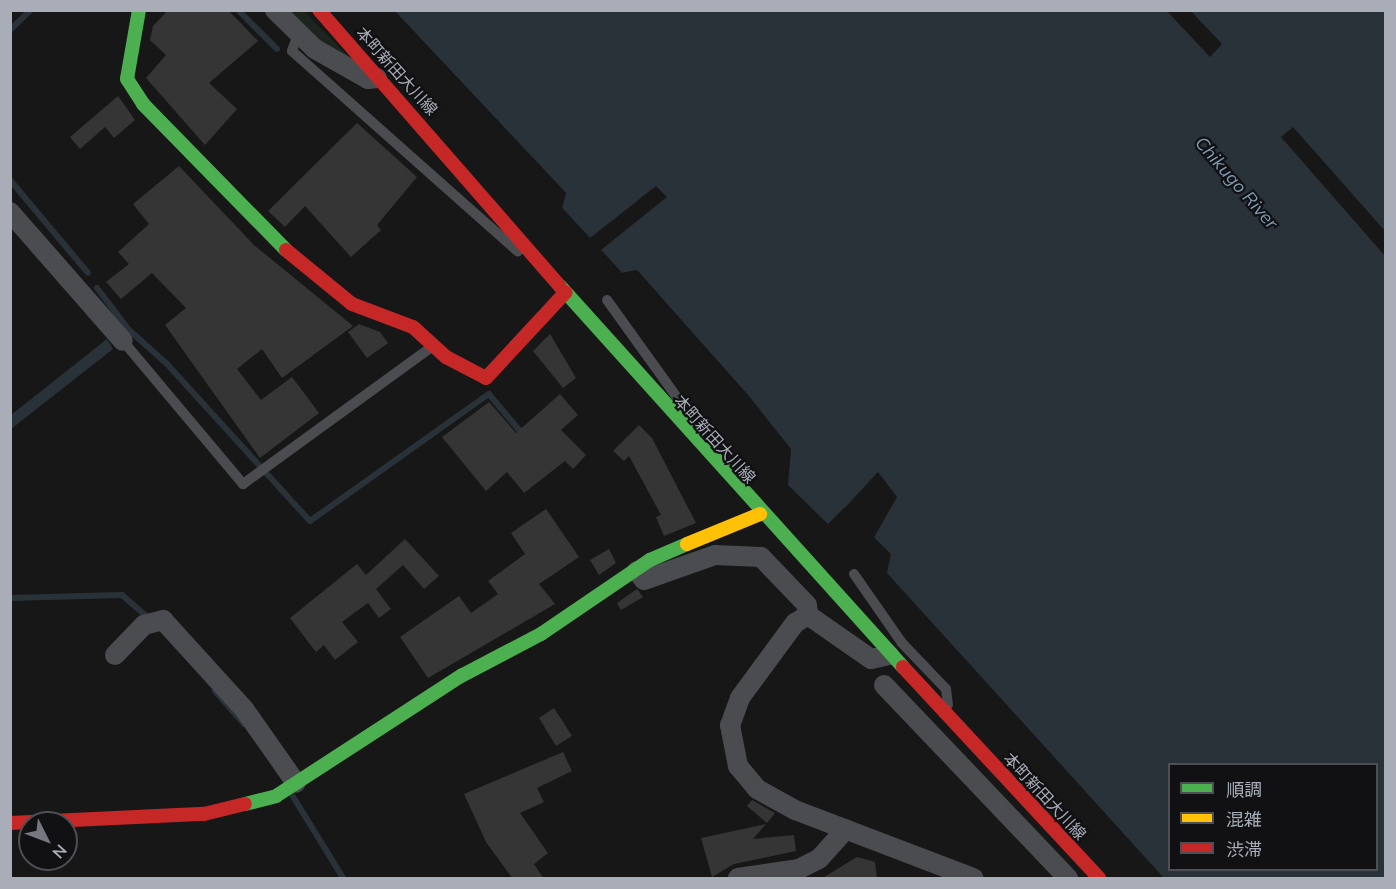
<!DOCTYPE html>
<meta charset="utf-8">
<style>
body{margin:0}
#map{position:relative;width:1396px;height:889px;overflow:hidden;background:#171717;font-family:Mulish,"Noto Sans JP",sans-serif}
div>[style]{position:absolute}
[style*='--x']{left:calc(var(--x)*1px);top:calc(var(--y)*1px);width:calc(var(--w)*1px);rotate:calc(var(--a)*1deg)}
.green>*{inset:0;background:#1d241e}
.water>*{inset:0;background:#2a3239}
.pier>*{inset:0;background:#171717}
.stream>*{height:6px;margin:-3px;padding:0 3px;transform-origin:3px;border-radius:3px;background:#2a3239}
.building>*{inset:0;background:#353536}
.lane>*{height:10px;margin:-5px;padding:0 5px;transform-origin:5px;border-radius:5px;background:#4b4c50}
.street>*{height:20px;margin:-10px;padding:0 10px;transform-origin:10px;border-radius:10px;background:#4b4c50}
.fast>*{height:14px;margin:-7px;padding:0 7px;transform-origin:7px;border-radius:7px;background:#4caf50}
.slow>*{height:14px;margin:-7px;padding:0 7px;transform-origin:7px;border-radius:7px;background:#ffc107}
.jam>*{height:14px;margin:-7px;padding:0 7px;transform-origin:7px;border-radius:7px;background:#c62828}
span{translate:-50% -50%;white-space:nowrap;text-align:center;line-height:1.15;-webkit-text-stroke:4.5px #111113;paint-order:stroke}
.street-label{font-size:16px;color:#a8adb8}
.water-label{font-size:18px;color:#7f9bb3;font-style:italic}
.frame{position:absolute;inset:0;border:12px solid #a8adb8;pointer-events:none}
.legend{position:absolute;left:1168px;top:763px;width:210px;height:108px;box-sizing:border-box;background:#111113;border:2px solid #4d4f55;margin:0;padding:8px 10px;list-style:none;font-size:18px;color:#a8adb8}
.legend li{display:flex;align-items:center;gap:12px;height:30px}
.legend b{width:30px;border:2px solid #4d4f55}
.north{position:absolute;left:18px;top:811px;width:60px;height:60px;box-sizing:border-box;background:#111113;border:2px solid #4d4f55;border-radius:50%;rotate:132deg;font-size:16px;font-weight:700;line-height:24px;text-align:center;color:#a8adb8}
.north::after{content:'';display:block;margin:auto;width:21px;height:27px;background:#757880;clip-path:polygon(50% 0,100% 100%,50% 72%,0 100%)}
</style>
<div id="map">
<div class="green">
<i style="clip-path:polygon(285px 11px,304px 11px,361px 69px,306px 33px)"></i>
</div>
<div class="water">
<i style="clip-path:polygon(evenodd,395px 11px,1385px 11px,1385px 878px,1164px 878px,887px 573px,891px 554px,844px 508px,828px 524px,788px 485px,791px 449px,749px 396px,637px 270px,622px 273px,590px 238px,562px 208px,566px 193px,395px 11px,1170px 764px,1376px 764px,1376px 870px,1170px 870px,1170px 764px)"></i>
<i style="clip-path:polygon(107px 339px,113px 349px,11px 429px,11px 415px)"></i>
</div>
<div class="pier">
<i style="clip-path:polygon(392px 10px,566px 193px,562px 208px,590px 238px,656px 186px,667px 197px,601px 250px,622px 273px,637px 270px,791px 449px,786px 487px,788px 450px,747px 398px,636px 273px,620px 275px,560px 210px,563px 194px)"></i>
<i style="clip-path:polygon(1167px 11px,1191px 11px,1222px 44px,1210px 57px)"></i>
<i style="clip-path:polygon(1293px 127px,1385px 231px,1385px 256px,1281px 137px)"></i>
<i style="clip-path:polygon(878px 472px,897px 497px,872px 541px,844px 512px,827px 527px)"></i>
</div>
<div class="stream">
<i style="--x:238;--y:10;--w:55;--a:45"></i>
<i style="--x:10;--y:30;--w:29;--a:-44"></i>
<i style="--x:10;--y:180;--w:121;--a:50"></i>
<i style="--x:97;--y:288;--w:51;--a:52.9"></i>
<i style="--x:122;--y:334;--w:8;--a:-40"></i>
<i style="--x:128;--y:329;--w:52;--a:41.9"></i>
<i style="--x:167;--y:364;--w:212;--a:47.7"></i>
<i style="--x:310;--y:521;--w:219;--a:-35.4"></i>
<i style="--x:489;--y:394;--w:55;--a:50.2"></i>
<i style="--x:10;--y:598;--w:112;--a:-1.5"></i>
<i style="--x:122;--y:595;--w:37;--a:41"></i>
<i style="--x:215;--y:691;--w:44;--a:48.7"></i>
<i style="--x:292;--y:795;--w:97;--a:58.4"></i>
</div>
<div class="building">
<i style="clip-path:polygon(168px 10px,228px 10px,258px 41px,209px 83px,237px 109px,205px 145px,146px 78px,166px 55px,150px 40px,153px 26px)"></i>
<i style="clip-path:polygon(118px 96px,135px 120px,114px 138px,105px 127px,80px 149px,70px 137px)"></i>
<i style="clip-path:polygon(357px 123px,417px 177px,377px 225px,381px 230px,351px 257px,305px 206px,285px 227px,268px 211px)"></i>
<i style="clip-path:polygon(179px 166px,254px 245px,353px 326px,282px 378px,262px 349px,237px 369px,261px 400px,292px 377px,319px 413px,260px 458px,165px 325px,186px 308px,152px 273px,121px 299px,106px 282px,129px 264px,118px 252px,149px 224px,133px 204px)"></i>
<i style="clip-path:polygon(359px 324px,380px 332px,388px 343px,367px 358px,348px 332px)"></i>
<i style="clip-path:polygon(550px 334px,576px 378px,563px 388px,533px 351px)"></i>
<i style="clip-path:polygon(560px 394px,578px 415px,561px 430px,586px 455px,573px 469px,565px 461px,524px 493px,507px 472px,486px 491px,442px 437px,489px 402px,516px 433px)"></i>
<i style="clip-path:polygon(639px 425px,652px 438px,696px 523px,664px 536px,656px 517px,661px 515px,629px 456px,624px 461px,613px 451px)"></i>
<i style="clip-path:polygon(546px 509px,579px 557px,539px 584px,555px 604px,428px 678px,400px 637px,459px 596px,471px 613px,498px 594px,488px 581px,525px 554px,511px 533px)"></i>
<i style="clip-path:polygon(405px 539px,439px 576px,424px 589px,403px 565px,376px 589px,391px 609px,379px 618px,368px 603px,342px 622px,358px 642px,335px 660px,324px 645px,316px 652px,290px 618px,357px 564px,366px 575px)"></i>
<i style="clip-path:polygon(609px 549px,616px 563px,599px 575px,590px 560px)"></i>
<i style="clip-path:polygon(637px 589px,643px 597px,621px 610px,617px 603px)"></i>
<i style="clip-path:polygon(554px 708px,572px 736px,556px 746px,539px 718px)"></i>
<i style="clip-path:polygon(563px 752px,572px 771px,537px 788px,544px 802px,520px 813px,548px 853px,534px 864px,544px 879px,513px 879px,486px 842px,464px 794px)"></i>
<i style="clip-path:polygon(752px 800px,775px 813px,767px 823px,747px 806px)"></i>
<i style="clip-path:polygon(766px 824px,753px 839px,794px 835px,796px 851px,734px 864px,712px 877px,701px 838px)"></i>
<i style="clip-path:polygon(857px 857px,875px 862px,877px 879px,821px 879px)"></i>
</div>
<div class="lane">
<i style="--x:298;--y:35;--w:17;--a:111"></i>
<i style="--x:292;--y:51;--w:302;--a:41.6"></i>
<i style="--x:607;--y:300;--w:127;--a:54.3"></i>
<i style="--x:123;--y:341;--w:187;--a:50"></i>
<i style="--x:243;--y:484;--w:235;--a:-36"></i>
<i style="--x:854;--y:574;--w:84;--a:55.2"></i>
<i style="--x:902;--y:643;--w:64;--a:46.3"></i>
<i style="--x:946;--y:689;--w:16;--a:83"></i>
</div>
<div class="street">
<i style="--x:275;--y:10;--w:56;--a:44.3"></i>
<i style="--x:315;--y:49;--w:61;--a:29.5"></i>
<i style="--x:368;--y:79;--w:9;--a:-6"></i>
<i style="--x:10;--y:212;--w:171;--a:48.8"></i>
<i style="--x:637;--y:571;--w:11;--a:52"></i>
<i style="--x:644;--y:580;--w:75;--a:-19.4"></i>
<i style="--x:715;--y:555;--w:46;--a:2.5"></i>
<i style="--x:761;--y:557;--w:66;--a:46.2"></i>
<i style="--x:807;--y:605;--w:10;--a:84"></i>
<i style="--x:115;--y:655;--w:42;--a:-46"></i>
<i style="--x:144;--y:625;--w:20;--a:-15"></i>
<i style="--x:163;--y:620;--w:120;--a:47.7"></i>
<i style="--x:244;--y:709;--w:90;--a:54.9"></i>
<i style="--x:889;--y:655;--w:18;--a:167"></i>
<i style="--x:871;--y:659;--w:77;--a:-145.1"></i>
<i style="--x:808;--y:615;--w:15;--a:148"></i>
<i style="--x:795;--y:623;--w:93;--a:126.3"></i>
<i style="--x:740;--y:698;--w:29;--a:110"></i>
<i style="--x:730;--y:725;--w:42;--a:79"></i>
<i style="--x:738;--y:766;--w:30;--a:50"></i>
<i style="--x:757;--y:789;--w:43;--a:28.9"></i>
<i style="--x:795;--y:810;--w:191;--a:20.9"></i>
<i style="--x:884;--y:685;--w:267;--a:46.4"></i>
<i style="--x:738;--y:878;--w:62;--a:-8.4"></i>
<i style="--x:799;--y:869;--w:22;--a:-27"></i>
<i style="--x:819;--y:859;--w:40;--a:-48"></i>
</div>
<div class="fast">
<i style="--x:139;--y:10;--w:70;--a:99.9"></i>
<i style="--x:127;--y:79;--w:30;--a:57"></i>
<i style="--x:143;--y:104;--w:204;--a:45.6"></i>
<i style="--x:560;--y:286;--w:513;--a:48"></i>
<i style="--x:245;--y:804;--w:32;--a:-14"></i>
<i style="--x:276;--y:796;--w:221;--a:-33"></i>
<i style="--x:461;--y:676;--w:90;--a:-27.7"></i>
<i style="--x:541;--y:634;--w:132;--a:-34.2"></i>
<i style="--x:650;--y:560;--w:40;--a:-23.4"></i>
</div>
<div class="slow">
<i style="--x:687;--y:544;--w:79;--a:-22.3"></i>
</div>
<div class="jam">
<i style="--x:319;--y:10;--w:366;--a:48.9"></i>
<i style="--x:286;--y:250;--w:85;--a:39.3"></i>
<i style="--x:352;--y:304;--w:65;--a:20.7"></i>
<i style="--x:413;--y:327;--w:45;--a:42.3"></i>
<i style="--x:446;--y:357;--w:45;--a:27.7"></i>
<i style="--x:486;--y:378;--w:117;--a:-47.1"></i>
<i style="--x:903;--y:667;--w:288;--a:47.1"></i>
<i style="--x:10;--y:823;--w:194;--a:-2.7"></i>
<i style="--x:204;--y:814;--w:42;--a:-13.7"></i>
</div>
<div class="street-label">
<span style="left:397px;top:71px;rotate:48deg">本町新田大川線</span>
<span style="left:715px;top:439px;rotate:48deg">本町新田大川線</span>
<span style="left:1045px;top:796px;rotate:47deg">本町新田大川線</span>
</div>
<div class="water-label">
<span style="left:1236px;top:183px;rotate:49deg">Chikugo River</span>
</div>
<div class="frame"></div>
<ul class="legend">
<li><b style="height:8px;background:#4caf50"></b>順調</li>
<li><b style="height:8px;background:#ffc107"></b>混雑</li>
<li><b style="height:8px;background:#c62828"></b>渋滞</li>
</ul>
<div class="north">N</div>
</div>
